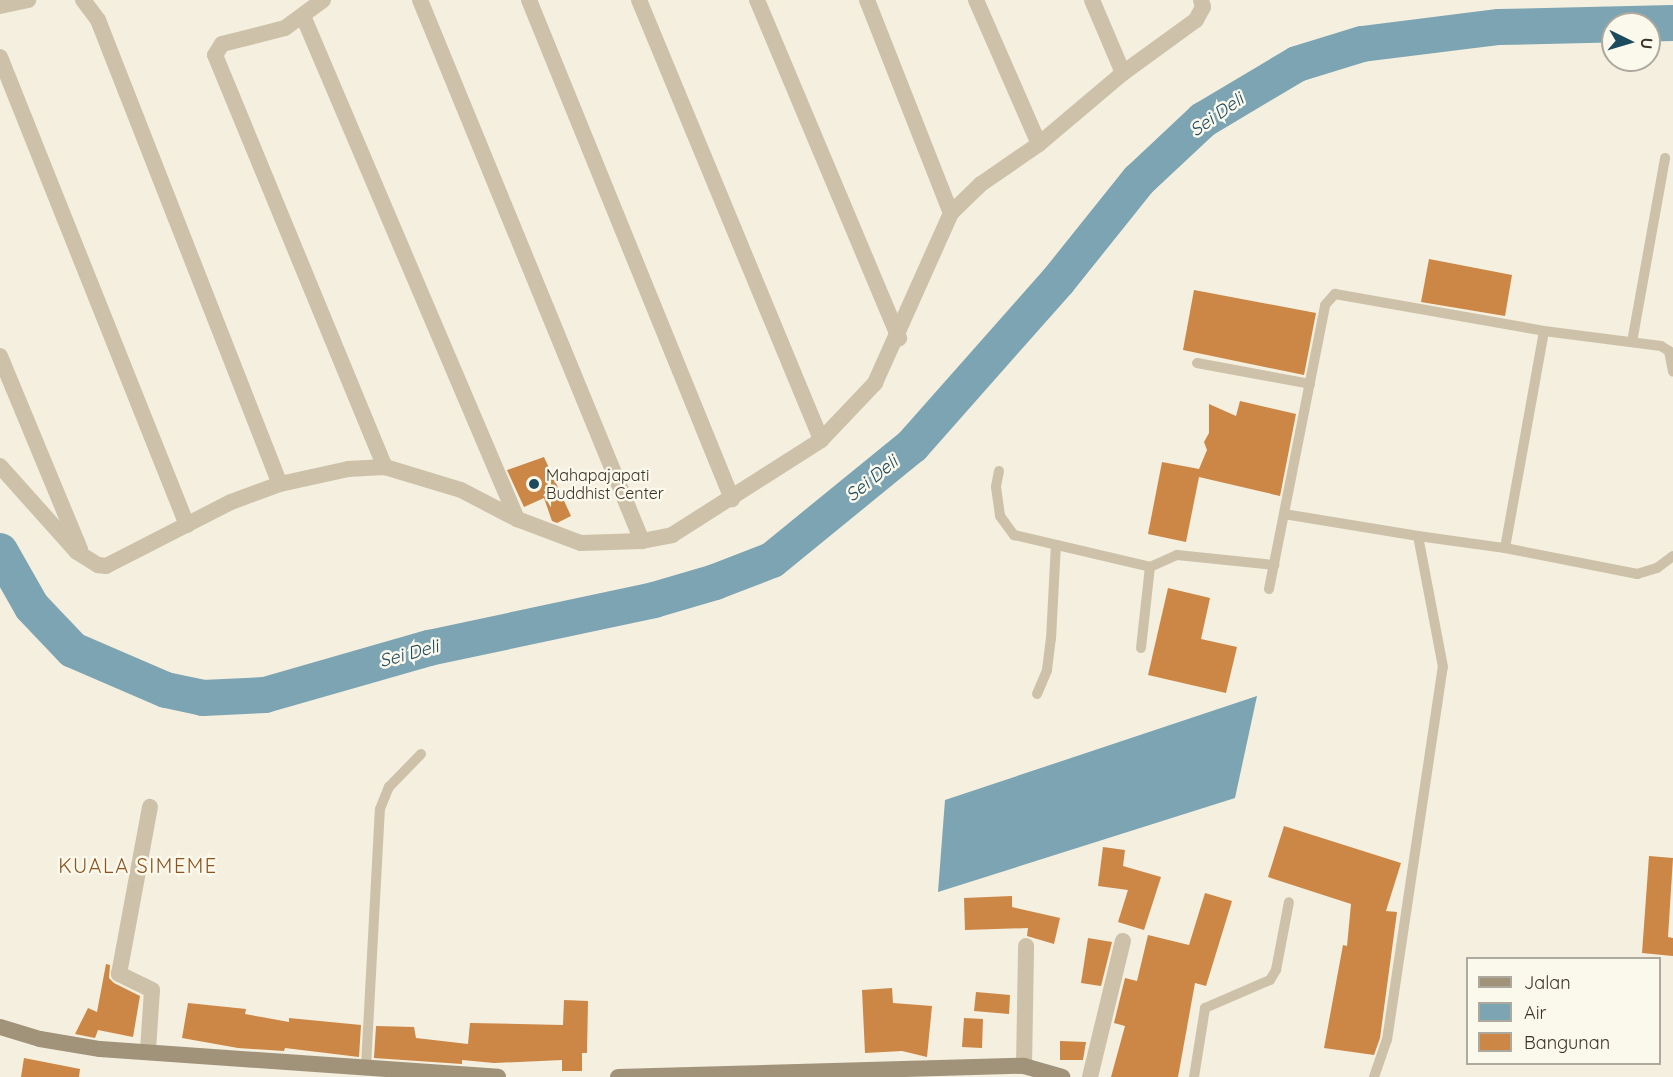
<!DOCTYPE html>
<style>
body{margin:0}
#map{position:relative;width:1673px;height:1077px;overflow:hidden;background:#f4efdf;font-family:Quicksand,sans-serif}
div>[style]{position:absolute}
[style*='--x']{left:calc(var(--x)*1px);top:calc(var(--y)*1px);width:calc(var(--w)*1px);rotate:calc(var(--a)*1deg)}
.water>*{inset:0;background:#7ca4b3}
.river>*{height:36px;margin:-18px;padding:0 18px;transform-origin:18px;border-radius:18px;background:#7ca4b3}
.building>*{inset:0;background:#cc8645}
.service>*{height:10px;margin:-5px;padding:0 5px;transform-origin:5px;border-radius:5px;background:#cdc2a9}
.minor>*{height:16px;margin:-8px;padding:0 8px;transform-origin:8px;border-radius:8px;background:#cdc2a9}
.secondary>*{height:16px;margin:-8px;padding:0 8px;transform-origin:8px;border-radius:8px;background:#a1927a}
.dots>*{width:16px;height:16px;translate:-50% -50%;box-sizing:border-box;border:3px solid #fbf8ec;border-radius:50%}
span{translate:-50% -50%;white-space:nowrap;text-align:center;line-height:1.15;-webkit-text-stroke:5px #fbf8ec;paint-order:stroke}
.poi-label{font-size:16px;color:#3a3329}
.left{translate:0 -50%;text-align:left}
.water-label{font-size:18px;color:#1c4a5f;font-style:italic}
.quarter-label{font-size:20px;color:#8e531e;letter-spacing:1.5px}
.legend{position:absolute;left:1466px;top:957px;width:195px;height:108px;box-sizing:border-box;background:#fbf8ec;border:2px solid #aea99e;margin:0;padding:8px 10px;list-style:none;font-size:18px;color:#3a3329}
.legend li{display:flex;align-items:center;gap:12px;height:30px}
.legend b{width:30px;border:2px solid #aea99e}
.north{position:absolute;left:1601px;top:12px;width:60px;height:60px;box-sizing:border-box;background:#fbf8ec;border:2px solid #aea99e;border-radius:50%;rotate:95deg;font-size:16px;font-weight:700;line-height:24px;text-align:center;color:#3a3329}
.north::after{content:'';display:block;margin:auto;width:21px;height:27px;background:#1c4a5f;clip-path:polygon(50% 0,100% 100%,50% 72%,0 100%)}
</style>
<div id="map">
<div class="water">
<i style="clip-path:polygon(1257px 696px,1235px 798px,938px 892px,945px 800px)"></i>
</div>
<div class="river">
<i style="--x:0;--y:551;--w:64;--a:60.3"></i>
<i style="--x:32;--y:607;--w:59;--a:46.4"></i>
<i style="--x:73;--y:650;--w:101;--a:23.3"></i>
<i style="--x:166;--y:690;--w:38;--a:12"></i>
<i style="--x:203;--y:698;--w:62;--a:-2.8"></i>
<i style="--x:265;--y:695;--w:171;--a:-16"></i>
<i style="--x:429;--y:648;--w:230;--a:-12"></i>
<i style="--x:654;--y:600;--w:64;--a:-16.4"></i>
<i style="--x:715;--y:582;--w:61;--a:-21.1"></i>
<i style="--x:772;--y:560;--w:181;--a:-39.2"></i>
<i style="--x:912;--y:446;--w:220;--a:-48.5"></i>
<i style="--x:1058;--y:281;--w:129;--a:-51.3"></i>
<i style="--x:1139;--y:180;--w:88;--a:-43.2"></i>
<i style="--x:1203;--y:120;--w:109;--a:-30.8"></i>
<i style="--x:1297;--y:64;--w:68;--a:-17.1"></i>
<i style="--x:1362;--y:44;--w:138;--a:-7.1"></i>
<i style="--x:1499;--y:27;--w:174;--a:-1.3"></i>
</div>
<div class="building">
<i style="clip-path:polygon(1429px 259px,1512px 275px,1505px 316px,1421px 302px)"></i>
<i style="clip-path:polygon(1194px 290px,1316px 313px,1304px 375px,1183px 350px)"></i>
<i style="clip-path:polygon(1240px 401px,1296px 414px,1280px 496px,1199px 477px,1186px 542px,1148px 534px,1162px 462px,1199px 469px,1207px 450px,1204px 442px,1209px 433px,1209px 404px,1236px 416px)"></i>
<i style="clip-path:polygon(544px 457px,571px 516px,557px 523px,552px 521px,544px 498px,524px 507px,507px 470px)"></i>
<i style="clip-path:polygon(1168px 588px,1210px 598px,1201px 639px,1237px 647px,1226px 693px,1148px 675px)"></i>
<i style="clip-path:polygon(1284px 826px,1401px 863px,1386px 911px,1397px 912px,1380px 1038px,1374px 1055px,1324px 1048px,1343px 945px,1347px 946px,1351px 904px,1268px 877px)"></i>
<i style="clip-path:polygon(1103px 847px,1125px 850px,1123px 866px,1161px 877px,1144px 930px,1118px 922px,1128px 890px,1098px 886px)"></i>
<i style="clip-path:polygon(1649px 856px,1673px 858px,1668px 937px,1673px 938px,1673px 956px,1642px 953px)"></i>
<i style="clip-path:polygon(1205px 893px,1232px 901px,1206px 986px,1195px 983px,1178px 1077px,1111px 1077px,1125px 1026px,1114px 1023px,1125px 978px,1137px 981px,1148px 935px,1189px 945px)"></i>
<i style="clip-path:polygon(1012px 896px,1012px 907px,1060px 918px,1054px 944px,1027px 936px,1028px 928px,965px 930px,964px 898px)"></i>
<i style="clip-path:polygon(1088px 938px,1112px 942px,1101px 986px,1081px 983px)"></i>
<i style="clip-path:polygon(106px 964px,110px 965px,109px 978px,114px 983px,140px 996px,133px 1037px,98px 1030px,95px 1038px,75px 1034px,88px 1008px,97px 1012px)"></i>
<i style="clip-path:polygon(892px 988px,893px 1003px,932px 1006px,927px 1057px,902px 1051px,865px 1053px,862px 990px)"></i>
<i style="clip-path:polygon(976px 992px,1010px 995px,1009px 1014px,974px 1011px)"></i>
<i style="clip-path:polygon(564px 1000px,588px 1001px,587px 1053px,582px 1053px,582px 1071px,562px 1071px,562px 1060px,494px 1063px,462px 1060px,462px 1064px,374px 1058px,376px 1026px,414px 1027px,416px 1038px,468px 1044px,470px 1023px,563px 1025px)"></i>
<i style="clip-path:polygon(188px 1003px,246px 1009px,245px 1014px,289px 1022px,289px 1018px,361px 1025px,359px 1057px,285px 1048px,284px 1051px,238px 1048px,182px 1038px)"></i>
<i style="clip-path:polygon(964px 1018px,983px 1019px,982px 1048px,962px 1047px)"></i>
<i style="clip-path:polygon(1060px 1041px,1086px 1042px,1083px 1060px,1060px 1060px)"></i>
<i style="clip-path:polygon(24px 1058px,80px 1069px,79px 1077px,21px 1077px)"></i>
</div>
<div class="service">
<i style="--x:1632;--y:342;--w:187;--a:-79.8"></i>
<i style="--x:1197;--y:363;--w:115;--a:10.5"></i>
<i style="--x:999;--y:471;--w:16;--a:101"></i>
<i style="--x:996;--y:487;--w:29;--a:82"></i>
<i style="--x:1000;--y:516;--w:24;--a:54"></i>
<i style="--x:1014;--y:535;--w:140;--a:13.2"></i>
<i style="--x:1150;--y:567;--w:30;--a:-24"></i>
<i style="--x:1177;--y:555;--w:98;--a:5.9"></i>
<i style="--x:1284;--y:514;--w:136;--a:9.3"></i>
<i style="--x:1505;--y:548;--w:220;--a:-79.8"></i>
<i style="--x:1269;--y:589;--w:289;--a:-78.8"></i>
<i style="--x:1325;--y:305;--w:15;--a:-48"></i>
<i style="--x:1335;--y:294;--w:212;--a:10"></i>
<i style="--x:1544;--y:331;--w:118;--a:7.3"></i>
<i style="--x:1661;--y:346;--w:9;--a:32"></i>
<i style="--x:1669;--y:351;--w:21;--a:79"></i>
<i style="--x:1141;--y:648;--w:81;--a:-83.7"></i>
<i style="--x:1037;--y:694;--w:26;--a:-67"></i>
<i style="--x:1047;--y:670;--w:31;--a:-83"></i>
<i style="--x:1051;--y:639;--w:94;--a:-87"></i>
<i style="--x:366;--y:1066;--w:257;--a:-86.9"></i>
<i style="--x:380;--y:809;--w:24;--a:-68"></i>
<i style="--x:389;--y:787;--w:46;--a:-45.9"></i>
<i style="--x:1194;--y:1077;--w:70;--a:-80.9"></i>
<i style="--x:1205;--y:1008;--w:71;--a:-23.3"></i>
<i style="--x:1270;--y:980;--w:12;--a:-59"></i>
<i style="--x:1276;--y:970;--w:69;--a:-79.2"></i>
<i style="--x:1374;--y:1077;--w:39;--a:-71"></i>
<i style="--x:1387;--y:1040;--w:377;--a:-81.5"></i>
<i style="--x:1443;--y:667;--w:133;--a:-100.8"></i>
<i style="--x:1418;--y:536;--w:88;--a:7.9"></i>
<i style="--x:1505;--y:548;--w:135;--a:11.1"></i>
<i style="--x:1637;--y:574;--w:21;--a:-17"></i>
<i style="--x:1657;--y:568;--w:20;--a:-37"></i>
</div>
<div class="minor">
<i style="--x:83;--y:0;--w:25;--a:53"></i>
<i style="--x:98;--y:20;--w:498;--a:68.6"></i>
<i style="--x:323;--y:0;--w:47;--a:143.6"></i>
<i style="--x:285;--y:28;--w:65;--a:165.7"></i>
<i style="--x:222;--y:44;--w:13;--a:122"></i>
<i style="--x:215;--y:55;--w:446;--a:67.6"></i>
<i style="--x:420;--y:0;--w:585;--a:67.69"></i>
<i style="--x:529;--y:0;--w:539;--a:67.86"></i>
<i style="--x:639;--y:0;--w:476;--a:67.5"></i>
<i style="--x:757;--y:0;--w:367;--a:67.2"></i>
<i style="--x:867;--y:0;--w:229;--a:68.5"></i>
<i style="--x:976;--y:0;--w:157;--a:66.4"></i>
<i style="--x:1092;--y:0;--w:79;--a:67"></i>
<i style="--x:0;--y:6;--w:29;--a:-12"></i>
<i style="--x:303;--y:16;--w:547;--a:66.95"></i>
<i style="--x:0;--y:57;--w:504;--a:68.22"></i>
<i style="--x:0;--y:356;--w:209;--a:67.5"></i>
<i style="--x:0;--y:466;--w:115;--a:48.2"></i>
<i style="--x:77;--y:552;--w:25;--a:32"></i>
<i style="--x:98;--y:565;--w:8;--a:7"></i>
<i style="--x:106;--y:566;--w:140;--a:-27.1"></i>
<i style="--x:231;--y:502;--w:52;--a:-20.2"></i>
<i style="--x:280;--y:484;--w:70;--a:-12.4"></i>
<i style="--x:348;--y:469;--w:37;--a:-3"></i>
<i style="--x:385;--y:467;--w:79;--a:16.8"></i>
<i style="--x:461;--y:490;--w:63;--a:27.4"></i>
<i style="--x:517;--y:519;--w:68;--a:20.6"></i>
<i style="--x:581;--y:543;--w:61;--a:-1.9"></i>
<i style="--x:642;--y:541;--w:31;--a:-11"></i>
<i style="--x:672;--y:535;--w:177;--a:-32.5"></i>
<i style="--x:821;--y:440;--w:79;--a:-46.5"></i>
<i style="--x:875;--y:383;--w:186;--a:-65.9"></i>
<i style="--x:951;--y:213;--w:42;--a:-44"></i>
<i style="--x:981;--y:184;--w:70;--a:-34.6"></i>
<i style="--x:1039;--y:144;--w:110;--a:-40.2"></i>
<i style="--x:1123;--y:73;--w:90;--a:-36"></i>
<i style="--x:1196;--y:20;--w:15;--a:-62"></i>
<i style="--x:1203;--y:7;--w:7;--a:-106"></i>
<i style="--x:148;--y:1050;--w:60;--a:-86.2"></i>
<i style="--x:152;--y:990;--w:37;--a:-154"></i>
<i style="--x:119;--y:974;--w:170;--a:-79.5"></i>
<i style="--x:1024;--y:1066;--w:120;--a:-89"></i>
<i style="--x:1090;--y:1077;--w:140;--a:-76.4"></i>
</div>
<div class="secondary">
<i style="--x:0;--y:1027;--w:42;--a:16.7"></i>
<i style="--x:40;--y:1039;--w:61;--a:9.5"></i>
<i style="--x:100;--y:1049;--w:399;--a:4"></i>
<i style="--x:618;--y:1077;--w:406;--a:-1.6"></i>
<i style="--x:1024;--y:1066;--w:40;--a:16"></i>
</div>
<div class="dots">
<i style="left:534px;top:484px;background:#1c4a5f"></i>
</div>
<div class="poi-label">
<span class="left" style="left:546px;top:484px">Mahapajapati<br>Buddhist Center</span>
</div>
<div class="water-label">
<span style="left:1217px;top:115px;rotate:-35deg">Sei Deli</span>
<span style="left:872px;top:479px;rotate:-39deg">Sei Deli</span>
<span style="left:409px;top:654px;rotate:-15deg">Sei Deli</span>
</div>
<div class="quarter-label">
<span style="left:138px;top:865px">KUALA SIMEME</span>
</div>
<ul class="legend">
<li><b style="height:8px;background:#a1927a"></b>Jalan</li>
<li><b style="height:16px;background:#7ca4b3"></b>Air</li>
<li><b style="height:16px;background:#cc8645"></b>Bangunan</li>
</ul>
<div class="north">U</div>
</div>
